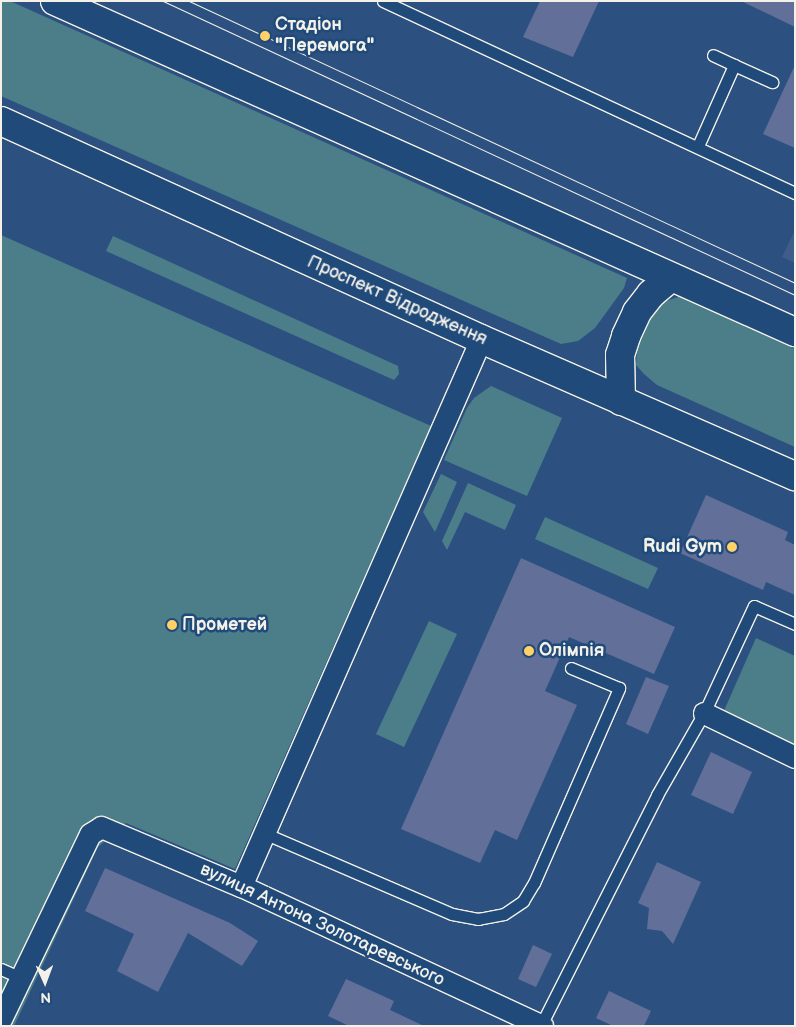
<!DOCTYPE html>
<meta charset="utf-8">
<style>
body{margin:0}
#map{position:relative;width:796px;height:1027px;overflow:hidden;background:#2c5180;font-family:"Balsamiq Sans",sans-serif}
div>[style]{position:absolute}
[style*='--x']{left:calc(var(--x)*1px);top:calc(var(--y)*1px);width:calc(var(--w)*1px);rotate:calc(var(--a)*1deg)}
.built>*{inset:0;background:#405d8a}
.green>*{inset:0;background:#4c7e8a}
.building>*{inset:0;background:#626f99}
.roads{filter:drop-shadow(1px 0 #f4f1e8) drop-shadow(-1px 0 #f4f1e8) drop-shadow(0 1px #f4f1e8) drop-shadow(0 -1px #f4f1e8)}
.service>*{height:11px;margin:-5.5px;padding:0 5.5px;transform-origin:5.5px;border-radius:5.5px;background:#1f4a7a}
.minor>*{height:21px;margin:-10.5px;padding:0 10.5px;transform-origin:10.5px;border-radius:10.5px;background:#1f4a7a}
.secondary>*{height:28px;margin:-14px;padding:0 14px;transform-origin:14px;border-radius:14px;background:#1f4a7a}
.tram>*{height:1px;margin:-0.5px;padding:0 0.5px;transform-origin:0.5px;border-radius:0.5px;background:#f4f1e8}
.dots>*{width:14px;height:14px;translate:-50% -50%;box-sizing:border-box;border:2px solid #1f4a7a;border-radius:50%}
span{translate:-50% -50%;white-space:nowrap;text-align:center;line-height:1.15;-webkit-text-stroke:5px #1f4a7a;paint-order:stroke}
.poi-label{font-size:18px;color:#f4f1e8;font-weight:700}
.left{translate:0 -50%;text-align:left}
.right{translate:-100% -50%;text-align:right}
.street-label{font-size:18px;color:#f4f1e8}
.frame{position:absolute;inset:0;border:2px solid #f4f1e8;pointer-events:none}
.north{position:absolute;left:20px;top:957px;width:50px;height:50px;-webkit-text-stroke:4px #1f4a7a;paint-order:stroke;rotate:178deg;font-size:14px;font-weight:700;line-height:20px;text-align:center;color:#f4f1e8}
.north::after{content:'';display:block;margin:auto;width:18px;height:22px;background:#f4f1e8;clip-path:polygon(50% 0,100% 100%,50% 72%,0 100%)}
</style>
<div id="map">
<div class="built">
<i style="clip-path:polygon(795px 230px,795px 263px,782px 257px)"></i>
</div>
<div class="green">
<i style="clip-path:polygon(1px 1px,10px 1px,627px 278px,624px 288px,595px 328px,578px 341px,561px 344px,1px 96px)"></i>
<i style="clip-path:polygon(1px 235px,431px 426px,235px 869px,126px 823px,98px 847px,14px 1026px,1px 1026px)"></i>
<i style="clip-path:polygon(113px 236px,398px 366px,399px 374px,394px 380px,106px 251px)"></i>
<i style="clip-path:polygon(681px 296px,795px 349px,795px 447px,657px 385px,644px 374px,636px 365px,637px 349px,654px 311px,660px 303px)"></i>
<i style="clip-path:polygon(491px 386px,562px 418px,527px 496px,444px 460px,467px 408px,474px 398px)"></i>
<i style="clip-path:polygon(441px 474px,457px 482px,435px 532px,423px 512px)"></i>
<i style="clip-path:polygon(468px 483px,516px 505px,505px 530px,465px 512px,447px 550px,442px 541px)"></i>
<i style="clip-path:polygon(545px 517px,658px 568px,648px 589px,535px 539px)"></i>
<i style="clip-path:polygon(429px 621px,457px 634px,404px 747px,376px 734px)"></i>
<i style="clip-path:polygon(756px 638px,795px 656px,795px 747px,723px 713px)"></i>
</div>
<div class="building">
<i style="clip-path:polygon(540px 1px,599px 1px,573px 57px,523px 37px)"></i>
<i style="clip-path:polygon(741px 1px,795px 1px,795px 27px)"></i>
<i style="clip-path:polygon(795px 65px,795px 148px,763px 134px)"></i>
<i style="clip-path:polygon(706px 495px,788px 532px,785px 540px,795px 545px,795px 595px,766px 582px,763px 590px,680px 553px)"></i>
<i style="clip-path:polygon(521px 558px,675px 627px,654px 674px,569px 637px,545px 691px,577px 705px,517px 840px,495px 830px,480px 863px,401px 829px)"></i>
<i style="clip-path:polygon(646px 677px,669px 686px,648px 734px,626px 724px)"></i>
<i style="clip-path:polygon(711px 752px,752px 772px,733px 814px,691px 795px)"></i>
<i style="clip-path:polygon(657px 862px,701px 882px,673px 944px,662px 931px,647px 929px,649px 908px,638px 903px)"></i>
<i style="clip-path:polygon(105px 868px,230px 923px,258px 941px,242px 966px,188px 933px,158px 992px,117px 971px,134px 934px,85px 911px)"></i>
<i style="clip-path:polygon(533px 945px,552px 954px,536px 987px,518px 979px)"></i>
<i style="clip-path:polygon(346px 979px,394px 1001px,390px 1010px,424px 1026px,349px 1026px,328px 1016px)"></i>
<i style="clip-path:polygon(609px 991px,651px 1011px,644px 1026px,613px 1026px,596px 1018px)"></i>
</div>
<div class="roads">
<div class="service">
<i style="--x:383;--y:1;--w:455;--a:25"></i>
<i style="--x:734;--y:65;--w:42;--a:24.1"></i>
<i style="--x:698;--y:146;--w:89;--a:-66"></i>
<i style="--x:734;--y:65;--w:23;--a:-155"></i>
<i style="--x:266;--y:834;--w:202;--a:23.3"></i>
<i style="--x:452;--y:914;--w:26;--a:11"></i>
<i style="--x:478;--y:919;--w:26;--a:-11"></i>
<i style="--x:504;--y:914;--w:23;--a:-34"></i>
<i style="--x:523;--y:901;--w:21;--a:-59"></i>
<i style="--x:534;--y:883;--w:213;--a:-66.4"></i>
<i style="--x:619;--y:688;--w:52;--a:-157.4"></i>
<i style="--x:1;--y:969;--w:22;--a:24"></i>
<i style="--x:541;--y:1025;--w:258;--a:-63.2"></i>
<i style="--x:657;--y:795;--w:95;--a:-60.2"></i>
<i style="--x:704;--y:713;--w:118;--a:-65"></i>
<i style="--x:754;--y:606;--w:45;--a:23.7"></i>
</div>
<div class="minor">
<i style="--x:704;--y:713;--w:101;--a:25.8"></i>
<i style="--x:241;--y:886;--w:597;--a:-66.31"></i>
<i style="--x:1;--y:1019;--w:205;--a:-64.3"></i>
<i style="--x:90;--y:834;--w:13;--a:-32"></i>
<i style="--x:101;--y:827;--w:152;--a:22.9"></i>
<i style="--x:241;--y:886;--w:332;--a:24.9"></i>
</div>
<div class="secondary">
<i style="--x:55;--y:1;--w:811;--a:24.1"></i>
<i style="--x:1;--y:121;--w:527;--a:24.43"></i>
<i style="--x:481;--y:339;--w:343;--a:23.6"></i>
<i style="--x:621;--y:401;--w:46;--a:-91.2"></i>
<i style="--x:620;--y:355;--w:20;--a:-72"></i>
<i style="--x:626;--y:336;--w:26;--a:-65"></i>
<i style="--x:637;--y:312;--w:23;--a:-52"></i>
<i style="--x:651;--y:294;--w:25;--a:-40"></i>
</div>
</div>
<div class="tram">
<i style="--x:163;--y:1;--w:697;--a:24.95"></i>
<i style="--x:189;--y:1;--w:668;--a:24.95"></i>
</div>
<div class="dots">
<i style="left:265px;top:36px;background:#ffd166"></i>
<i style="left:732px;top:547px;background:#ffd166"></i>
<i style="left:172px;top:625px;background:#ffd166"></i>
<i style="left:529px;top:651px;background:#ffd166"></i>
</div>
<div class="poi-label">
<span class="left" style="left:275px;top:36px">Стадіон<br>"Перемога"</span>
<span class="right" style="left:722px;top:547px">Rudi Gym</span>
<span class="left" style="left:182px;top:625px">Прометей</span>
<span class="left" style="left:539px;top:651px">Олімпія</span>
</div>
<div class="street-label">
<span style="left:397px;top:301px;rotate:24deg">Проспект Відродження</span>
<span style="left:322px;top:925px;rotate:25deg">вулиця Антона Золотаревського</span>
</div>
<div class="frame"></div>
<div class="north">N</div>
</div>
